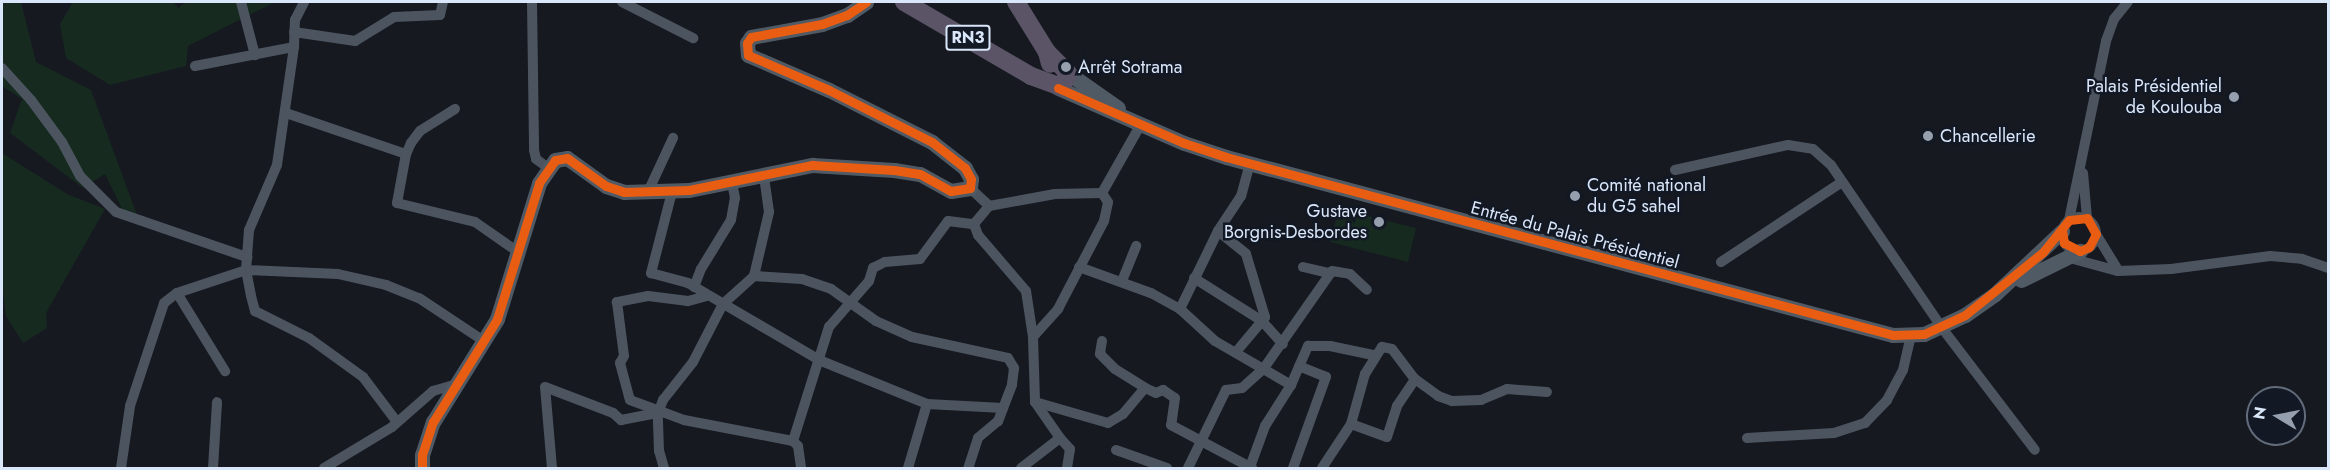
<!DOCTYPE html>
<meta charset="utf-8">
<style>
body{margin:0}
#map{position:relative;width:2330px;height:470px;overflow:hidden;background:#161920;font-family:Jost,sans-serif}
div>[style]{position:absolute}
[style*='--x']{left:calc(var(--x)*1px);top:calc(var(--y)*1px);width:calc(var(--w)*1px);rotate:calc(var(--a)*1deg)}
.green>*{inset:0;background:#162a20}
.street>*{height:10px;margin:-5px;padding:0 5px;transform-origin:5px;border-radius:5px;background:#4c555f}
.street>.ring{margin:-5px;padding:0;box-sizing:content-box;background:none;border:10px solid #4c555f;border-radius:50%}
.secondary>*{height:15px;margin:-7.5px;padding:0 7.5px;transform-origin:7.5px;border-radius:7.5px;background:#505a65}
.highway>*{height:18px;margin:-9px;padding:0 9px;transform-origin:9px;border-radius:9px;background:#5a5466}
.cycleway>*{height:9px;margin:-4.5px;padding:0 4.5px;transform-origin:4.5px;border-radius:4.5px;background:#e95d12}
.dots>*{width:16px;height:16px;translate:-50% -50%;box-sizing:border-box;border:3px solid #121824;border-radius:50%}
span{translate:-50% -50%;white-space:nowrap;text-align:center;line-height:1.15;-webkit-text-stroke:5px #121824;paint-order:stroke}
.shield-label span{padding:2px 4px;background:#121824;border:2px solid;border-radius:4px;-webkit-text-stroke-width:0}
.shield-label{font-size:16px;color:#dae7fa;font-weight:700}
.poi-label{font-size:18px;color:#dae7fa}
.left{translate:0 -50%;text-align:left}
.right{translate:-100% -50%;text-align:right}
.street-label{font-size:18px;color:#dae7fa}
.frame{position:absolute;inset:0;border:3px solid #dae7fa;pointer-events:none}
.north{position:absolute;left:2246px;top:386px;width:60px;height:60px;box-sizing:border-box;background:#121824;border:2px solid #626b7a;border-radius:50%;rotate:280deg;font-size:16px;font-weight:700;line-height:24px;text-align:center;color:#dae7fa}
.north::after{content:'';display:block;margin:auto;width:21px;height:27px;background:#959fae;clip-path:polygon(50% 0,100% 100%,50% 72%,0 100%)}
</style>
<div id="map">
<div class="green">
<i style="clip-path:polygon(2px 2px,21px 2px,36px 62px,91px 90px,137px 215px,125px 215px,105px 174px,83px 188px,10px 133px,22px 99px,2px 86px)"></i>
<i style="clip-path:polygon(73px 2px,174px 2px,178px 8px,186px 2px,275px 2px,188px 46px,186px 66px,110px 85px,66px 58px,60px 24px)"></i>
<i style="clip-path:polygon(2px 153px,67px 194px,105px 209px,46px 313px,47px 328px,23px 343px,6px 316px,2px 286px)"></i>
<i style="clip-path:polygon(1339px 209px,1416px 228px,1408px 262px,1330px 242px)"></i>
</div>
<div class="street">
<i style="--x:241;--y:2;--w:55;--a:75.2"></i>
<i style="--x:532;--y:2;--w:148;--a:89.2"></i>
<i style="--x:534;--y:150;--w:9;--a:77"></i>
<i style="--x:536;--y:159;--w:14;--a:36"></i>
<i style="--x:622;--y:2;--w:80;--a:26.9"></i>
<i style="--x:294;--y:32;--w:62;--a:8.4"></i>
<i style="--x:355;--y:41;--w:46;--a:-31.6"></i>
<i style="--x:394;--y:17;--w:46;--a:-2.5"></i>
<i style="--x:440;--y:15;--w:13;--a:-77"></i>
<i style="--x:294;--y:47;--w:119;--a:98.2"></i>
<i style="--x:277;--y:165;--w:71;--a:113.3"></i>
<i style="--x:249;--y:230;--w:40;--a:94.3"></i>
<i style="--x:246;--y:270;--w:26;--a:79"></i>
<i style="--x:251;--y:296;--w:16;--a:75"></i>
<i style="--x:255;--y:311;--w:60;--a:26.6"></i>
<i style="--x:309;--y:338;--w:67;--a:35.8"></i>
<i style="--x:363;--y:377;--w:56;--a:52.9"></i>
<i style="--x:195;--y:66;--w:101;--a:-10.9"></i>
<i style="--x:294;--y:47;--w:27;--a:-88"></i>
<i style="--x:295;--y:20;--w:20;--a:-63"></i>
<i style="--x:2;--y:68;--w:43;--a:47.8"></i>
<i style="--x:31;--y:100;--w:52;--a:53.6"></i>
<i style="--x:62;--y:142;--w:38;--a:62"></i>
<i style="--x:80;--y:176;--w:51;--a:45"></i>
<i style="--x:116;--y:212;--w:139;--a:19"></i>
<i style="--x:455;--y:109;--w:41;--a:147.8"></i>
<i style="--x:420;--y:131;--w:15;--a:127"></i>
<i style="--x:411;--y:143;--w:12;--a:114"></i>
<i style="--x:406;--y:154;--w:50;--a:100.4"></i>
<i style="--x:397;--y:203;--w:80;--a:13.7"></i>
<i style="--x:475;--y:222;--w:52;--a:34.9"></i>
<i style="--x:286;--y:113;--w:127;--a:18.9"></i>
<i style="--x:1250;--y:163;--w:34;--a:105"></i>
<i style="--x:1241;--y:196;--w:42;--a:123.3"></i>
<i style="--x:1218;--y:231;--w:36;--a:39"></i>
<i style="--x:1246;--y:254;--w:66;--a:73.2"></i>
<i style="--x:1265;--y:317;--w:5;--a:127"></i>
<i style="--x:1262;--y:321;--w:31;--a:48"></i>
<i style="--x:1675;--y:170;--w:116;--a:-12.5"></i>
<i style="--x:1788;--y:145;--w:25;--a:9"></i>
<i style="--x:1813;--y:149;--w:24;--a:42"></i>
<i style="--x:1831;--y:165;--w:197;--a:55.7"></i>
<i style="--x:1942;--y:328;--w:153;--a:52.7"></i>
<i style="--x:2083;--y:173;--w:45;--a:84.9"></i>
<i style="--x:970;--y:188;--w:26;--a:43"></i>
<i style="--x:672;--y:192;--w:84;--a:104.5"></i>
<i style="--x:651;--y:273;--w:38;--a:15"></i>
<i style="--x:688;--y:283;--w:152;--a:30.4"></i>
<i style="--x:819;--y:360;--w:117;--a:22.2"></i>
<i style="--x:927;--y:404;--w:76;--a:3"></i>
<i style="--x:647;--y:194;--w:62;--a:-65.1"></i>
<i class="ring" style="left:2062px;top:217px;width:24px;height:24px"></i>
<i style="--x:2069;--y:220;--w:183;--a:-78.3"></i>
<i style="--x:2106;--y:41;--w:23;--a:-70"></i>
<i style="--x:2114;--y:19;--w:22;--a:-51"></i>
<i style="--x:974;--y:224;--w:12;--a:70"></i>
<i style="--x:978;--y:235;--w:74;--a:49.4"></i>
<i style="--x:1026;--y:291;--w:47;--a:81.3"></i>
<i style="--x:1033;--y:337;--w:65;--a:88.2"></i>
<i style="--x:1035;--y:402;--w:44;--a:55.2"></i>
<i style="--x:1060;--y:438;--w:49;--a:142.4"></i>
<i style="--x:2096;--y:234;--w:42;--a:58.6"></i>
<i style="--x:2066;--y:257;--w:54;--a:15.1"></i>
<i style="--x:2118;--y:271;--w:53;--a:-2.2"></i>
<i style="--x:2171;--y:269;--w:100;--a:-7.5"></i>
<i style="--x:2270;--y:256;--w:32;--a:5"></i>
<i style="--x:2302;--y:259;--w:28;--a:19"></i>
<i style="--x:1721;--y:262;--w:145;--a:-33.5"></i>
<i style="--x:1079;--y:267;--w:77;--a:19.9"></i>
<i style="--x:1151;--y:293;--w:33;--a:29"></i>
<i style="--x:1180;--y:309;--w:87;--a:-64"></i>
<i style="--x:1303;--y:267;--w:28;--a:13"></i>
<i style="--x:754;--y:276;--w:48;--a:3.6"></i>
<i style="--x:802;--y:279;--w:31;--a:19"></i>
<i style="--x:831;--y:289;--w:55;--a:35.4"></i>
<i style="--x:876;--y:321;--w:39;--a:24"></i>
<i style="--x:912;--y:337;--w:98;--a:12.3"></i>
<i style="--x:1008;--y:358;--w:12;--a:59"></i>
<i style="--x:1014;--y:368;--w:17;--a:97"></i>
<i style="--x:1012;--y:385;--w:39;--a:111"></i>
<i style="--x:998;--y:421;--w:26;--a:140"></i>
<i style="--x:978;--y:438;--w:32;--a:108"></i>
<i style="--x:1194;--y:278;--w:80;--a:32.3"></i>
<i style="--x:1262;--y:321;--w:39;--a:130"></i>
<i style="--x:1122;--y:281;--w:38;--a:-68"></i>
<i style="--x:694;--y:287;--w:19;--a:-69"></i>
<i style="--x:701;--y:269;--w:57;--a:-58.5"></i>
<i style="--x:731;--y:220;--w:22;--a:-80"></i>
<i style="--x:735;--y:198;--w:15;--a:-101"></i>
<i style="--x:177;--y:293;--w:92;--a:58.4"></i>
<i style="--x:707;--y:296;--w:20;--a:165"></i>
<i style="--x:688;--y:301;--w:40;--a:-172.9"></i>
<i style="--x:648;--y:296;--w:32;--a:169"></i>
<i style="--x:617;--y:302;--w:54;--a:82.6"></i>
<i style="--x:624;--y:356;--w:8;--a:120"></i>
<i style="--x:620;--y:363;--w:38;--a:75"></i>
<i style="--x:630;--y:400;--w:58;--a:20.3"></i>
<i style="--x:684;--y:420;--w:111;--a:10.9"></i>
<i style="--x:793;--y:441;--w:7;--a:45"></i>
<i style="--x:798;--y:446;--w:22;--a:82"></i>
<i style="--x:1180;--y:309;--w:47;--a:42.4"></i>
<i style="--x:1215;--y:341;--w:88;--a:30.1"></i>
<i style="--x:1033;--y:337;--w:38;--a:-48"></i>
<i style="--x:1058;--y:309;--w:99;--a:-62.4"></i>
<i style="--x:1104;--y:221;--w:19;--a:-78"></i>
<i style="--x:1108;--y:202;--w:11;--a:-124"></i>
<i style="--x:1102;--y:341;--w:13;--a:99"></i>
<i style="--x:1100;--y:354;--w:21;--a:45"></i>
<i style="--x:1115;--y:369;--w:36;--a:32"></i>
<i style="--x:1145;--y:388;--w:12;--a:24"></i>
<i style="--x:1156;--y:393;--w:8;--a:-23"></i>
<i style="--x:1163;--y:390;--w:14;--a:34"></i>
<i style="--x:1175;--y:398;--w:27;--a:98"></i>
<i style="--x:1171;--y:425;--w:92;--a:28"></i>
<i style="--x:1035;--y:402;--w:76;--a:16"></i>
<i style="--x:1108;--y:423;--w:17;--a:-31"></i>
<i style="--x:1123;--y:414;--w:34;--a:-50"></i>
<i style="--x:1351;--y:424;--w:38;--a:20"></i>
<i style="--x:1387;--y:437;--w:33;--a:-72"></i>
<i style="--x:1397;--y:406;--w:32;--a:-56"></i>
<i style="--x:1060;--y:438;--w:15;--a:48"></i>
<i style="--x:1070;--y:449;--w:19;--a:99"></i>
<i style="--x:1747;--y:438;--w:87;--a:-3.3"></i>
<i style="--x:1834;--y:433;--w:33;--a:-18"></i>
<i style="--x:1865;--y:423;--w:32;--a:-46"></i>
<i style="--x:1887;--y:400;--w:34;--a:-62"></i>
<i style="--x:1903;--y:370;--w:36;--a:-77"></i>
<i style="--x:793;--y:441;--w:120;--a:-72.5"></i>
<i style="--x:829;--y:327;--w:61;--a:-49"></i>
<i style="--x:869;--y:281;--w:14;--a:-73"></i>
<i style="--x:873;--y:268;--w:13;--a:-27"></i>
<i style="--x:885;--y:262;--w:35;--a:-5"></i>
<i style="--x:920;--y:259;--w:47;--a:-53.6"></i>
<i style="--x:948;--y:221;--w:26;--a:7"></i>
<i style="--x:974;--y:224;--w:23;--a:-50"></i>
<i style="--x:989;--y:206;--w:67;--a:-10.3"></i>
<i style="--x:1055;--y:194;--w:47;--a:-1.2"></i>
<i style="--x:1102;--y:193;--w:79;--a:-60.5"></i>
<i style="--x:1116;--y:450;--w:54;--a:19.4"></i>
<i style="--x:1250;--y:467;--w:44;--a:-69.9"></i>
<i style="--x:1265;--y:426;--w:49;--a:-57.6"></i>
<i style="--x:1291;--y:385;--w:43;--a:-66.4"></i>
<i style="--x:1308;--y:346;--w:22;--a:0"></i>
<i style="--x:1330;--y:346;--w:44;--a:11.8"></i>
<i style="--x:121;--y:468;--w:63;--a:-81.7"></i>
<i style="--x:130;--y:406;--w:108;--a:-71.7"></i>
<i style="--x:164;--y:303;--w:16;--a:-38"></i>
<i style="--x:177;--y:293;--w:73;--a:-18.4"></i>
<i style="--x:246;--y:270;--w:92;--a:2.5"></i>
<i style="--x:338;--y:274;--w:49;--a:12.9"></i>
<i style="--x:386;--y:285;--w:35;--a:22"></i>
<i style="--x:419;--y:298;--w:78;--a:33.5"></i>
<i style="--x:213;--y:468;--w:66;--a:-86.5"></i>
<i style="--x:324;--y:468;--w:79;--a:-31.1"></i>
<i style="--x:392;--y:427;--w:55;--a:-41.3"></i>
<i style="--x:433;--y:391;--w:25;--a:-16"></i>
<i style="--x:552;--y:468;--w:81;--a:-94.9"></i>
<i style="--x:545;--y:387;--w:73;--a:20.9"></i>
<i style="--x:613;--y:413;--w:11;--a:41"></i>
<i style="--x:621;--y:420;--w:38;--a:-11"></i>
<i style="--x:664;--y:468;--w:18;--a:-106"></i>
<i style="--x:659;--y:451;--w:38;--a:-92"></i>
<i style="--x:658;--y:413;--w:14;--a:-69"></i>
<i style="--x:663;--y:400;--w:48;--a:-51.7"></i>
<i style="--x:693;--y:362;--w:65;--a:-62.7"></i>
<i style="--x:723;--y:304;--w:42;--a:-42.1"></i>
<i style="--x:754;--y:276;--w:66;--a:-76.8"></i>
<i style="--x:769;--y:212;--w:35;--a:-98"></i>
<i style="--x:908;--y:468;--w:67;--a:-73.5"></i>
<i style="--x:1188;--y:468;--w:87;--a:-64"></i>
<i style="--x:1226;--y:390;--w:16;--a:-7"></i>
<i style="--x:1242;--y:388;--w:30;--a:-42"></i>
<i style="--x:1264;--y:368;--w:118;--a:-55"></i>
<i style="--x:1332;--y:271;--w:18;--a:9"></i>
<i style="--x:1350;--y:274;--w:23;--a:43"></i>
<i style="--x:1293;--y:468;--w:97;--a:-70.1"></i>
<i style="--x:1326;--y:377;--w:29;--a:-158"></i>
<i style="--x:1322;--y:468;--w:53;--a:-56.6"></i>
<i style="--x:1351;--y:424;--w:52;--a:-74.4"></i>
<i style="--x:1365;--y:374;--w:32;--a:-58"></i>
<i style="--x:1382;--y:347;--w:10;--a:11"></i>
<i style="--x:1392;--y:349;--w:38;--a:53"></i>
<i style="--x:1415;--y:379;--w:29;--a:36"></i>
<i style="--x:1438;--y:396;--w:15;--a:20"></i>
<i style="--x:1452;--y:401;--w:29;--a:-2"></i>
<i style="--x:1481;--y:400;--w:28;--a:-23"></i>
<i style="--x:1507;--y:389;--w:40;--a:4.3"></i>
</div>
<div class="secondary">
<i style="--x:1068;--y:73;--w:61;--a:35"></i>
<i style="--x:1058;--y:88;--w:137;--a:23.6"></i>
<i style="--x:1184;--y:143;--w:44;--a:18.4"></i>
<i style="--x:1226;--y:157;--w:690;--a:14.94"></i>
<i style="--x:1893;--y:335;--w:31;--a:-2"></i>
<i style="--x:1924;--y:334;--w:45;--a:-24.9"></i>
<i style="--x:1965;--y:315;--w:37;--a:-35"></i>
<i style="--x:1995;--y:294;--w:92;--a:-43.2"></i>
<i style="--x:2021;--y:280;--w:66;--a:-26.2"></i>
<i style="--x:422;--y:468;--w:13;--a:-90"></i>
<i style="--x:422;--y:455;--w:35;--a:-72"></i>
<i style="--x:433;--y:422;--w:121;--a:-58.1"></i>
<i style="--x:497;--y:319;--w:142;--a:-72.8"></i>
<i style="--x:539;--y:183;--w:28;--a:-55"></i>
<i style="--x:555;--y:160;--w:12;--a:-9"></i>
<i style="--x:567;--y:158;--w:48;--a:35.7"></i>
<i style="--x:606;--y:186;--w:19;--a:18"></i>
<i style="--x:624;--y:192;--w:65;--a:-1.8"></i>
<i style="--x:689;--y:190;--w:126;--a:-11.5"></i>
<i style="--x:812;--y:165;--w:82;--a:3.5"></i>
<i style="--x:894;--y:170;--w:26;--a:9"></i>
<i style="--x:920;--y:174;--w:35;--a:29"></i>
<i style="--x:951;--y:191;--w:19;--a:-9"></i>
<i style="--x:970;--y:188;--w:9;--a:-84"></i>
<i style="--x:971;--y:179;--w:13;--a:-119"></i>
<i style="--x:965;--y:168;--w:42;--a:-141.8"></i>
<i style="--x:932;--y:142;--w:115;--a:-153.2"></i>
<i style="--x:829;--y:90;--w:88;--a:-156.6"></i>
<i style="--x:748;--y:55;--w:12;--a:-95"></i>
<i style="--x:747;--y:43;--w:7;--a:-56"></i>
<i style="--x:751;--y:37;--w:72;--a:-10.4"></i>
<i style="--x:822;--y:24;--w:27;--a:-20"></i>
<i style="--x:847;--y:15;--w:23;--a:-34"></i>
</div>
<div class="highway">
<i style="--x:904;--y:2;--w:147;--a:30.2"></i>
<i style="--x:1031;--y:76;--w:33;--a:20"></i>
<i style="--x:1062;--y:87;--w:15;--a:-67"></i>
<i style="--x:1068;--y:73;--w:30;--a:-135"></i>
<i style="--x:1016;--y:2;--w:59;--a:58.2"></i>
<i style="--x:1047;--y:52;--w:12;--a:76"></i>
</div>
<div class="cycleway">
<i style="--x:1058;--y:88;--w:137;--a:23.6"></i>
<i style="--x:1184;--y:143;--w:44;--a:18.4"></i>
<i style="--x:1226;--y:157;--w:690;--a:14.94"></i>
<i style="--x:1893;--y:335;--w:31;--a:-2"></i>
<i style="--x:1924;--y:334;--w:45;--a:-24.9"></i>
<i style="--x:1965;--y:315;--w:100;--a:-38.9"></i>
<i style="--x:2043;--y:252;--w:41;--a:-50.9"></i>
<i style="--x:2069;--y:220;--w:18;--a:-6"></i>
<i style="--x:2087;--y:218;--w:18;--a:61"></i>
<i style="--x:2096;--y:234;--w:15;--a:118"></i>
<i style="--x:2089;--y:247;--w:10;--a:156"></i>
<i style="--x:2080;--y:251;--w:18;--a:-153"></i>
<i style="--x:2064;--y:243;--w:12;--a:-99"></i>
<i style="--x:422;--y:468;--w:13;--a:-90"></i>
<i style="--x:422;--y:455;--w:35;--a:-72"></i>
<i style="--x:433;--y:422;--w:121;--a:-58.1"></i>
<i style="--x:497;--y:319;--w:142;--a:-72.8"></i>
<i style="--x:539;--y:183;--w:28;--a:-55"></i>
<i style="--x:555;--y:160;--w:12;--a:-9"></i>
<i style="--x:567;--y:158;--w:48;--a:35.7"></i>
<i style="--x:606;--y:186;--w:19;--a:18"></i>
<i style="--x:624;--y:192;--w:65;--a:-1.8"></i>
<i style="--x:689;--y:190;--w:126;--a:-11.5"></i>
<i style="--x:812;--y:165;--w:82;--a:3.5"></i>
<i style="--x:894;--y:170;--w:26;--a:9"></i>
<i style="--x:920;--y:174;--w:35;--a:29"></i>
<i style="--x:951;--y:191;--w:19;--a:-9"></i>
<i style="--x:970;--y:188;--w:9;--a:-84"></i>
<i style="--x:971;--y:179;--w:13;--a:-119"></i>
<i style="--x:965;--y:168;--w:42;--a:-141.8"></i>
<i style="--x:932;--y:142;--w:115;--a:-153.2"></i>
<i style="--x:829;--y:90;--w:88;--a:-156.6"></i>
<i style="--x:748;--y:55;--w:12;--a:-95"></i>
<i style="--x:747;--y:43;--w:7;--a:-56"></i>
<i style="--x:751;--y:37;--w:72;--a:-10.4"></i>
<i style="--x:822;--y:24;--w:27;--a:-20"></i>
<i style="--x:847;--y:15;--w:23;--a:-34"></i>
</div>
<div class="dots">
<i style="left:1066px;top:67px;background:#959fae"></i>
<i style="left:2234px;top:97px;background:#959fae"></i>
<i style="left:1928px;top:136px;background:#959fae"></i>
<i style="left:1575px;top:196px;background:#959fae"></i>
<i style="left:1379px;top:222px;background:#959fae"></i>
</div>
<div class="shield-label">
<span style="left:968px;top:38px">RN3</span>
</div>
<div class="poi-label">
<span class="left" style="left:1078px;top:67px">Arrêt Sotrama</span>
<span class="right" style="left:2222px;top:97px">Palais Présidentiel<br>de Koulouba</span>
<span class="left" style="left:1940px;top:136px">Chancellerie</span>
<span class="left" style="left:1587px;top:196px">Comité national<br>du G5 sahel</span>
<span class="right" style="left:1367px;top:222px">Gustave<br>Borgnis-Desbordes</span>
</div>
<div class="street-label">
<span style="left:1575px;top:235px;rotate:15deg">Entrée du Palais Présidentiel</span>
</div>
<div class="frame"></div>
<div class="north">N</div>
</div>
